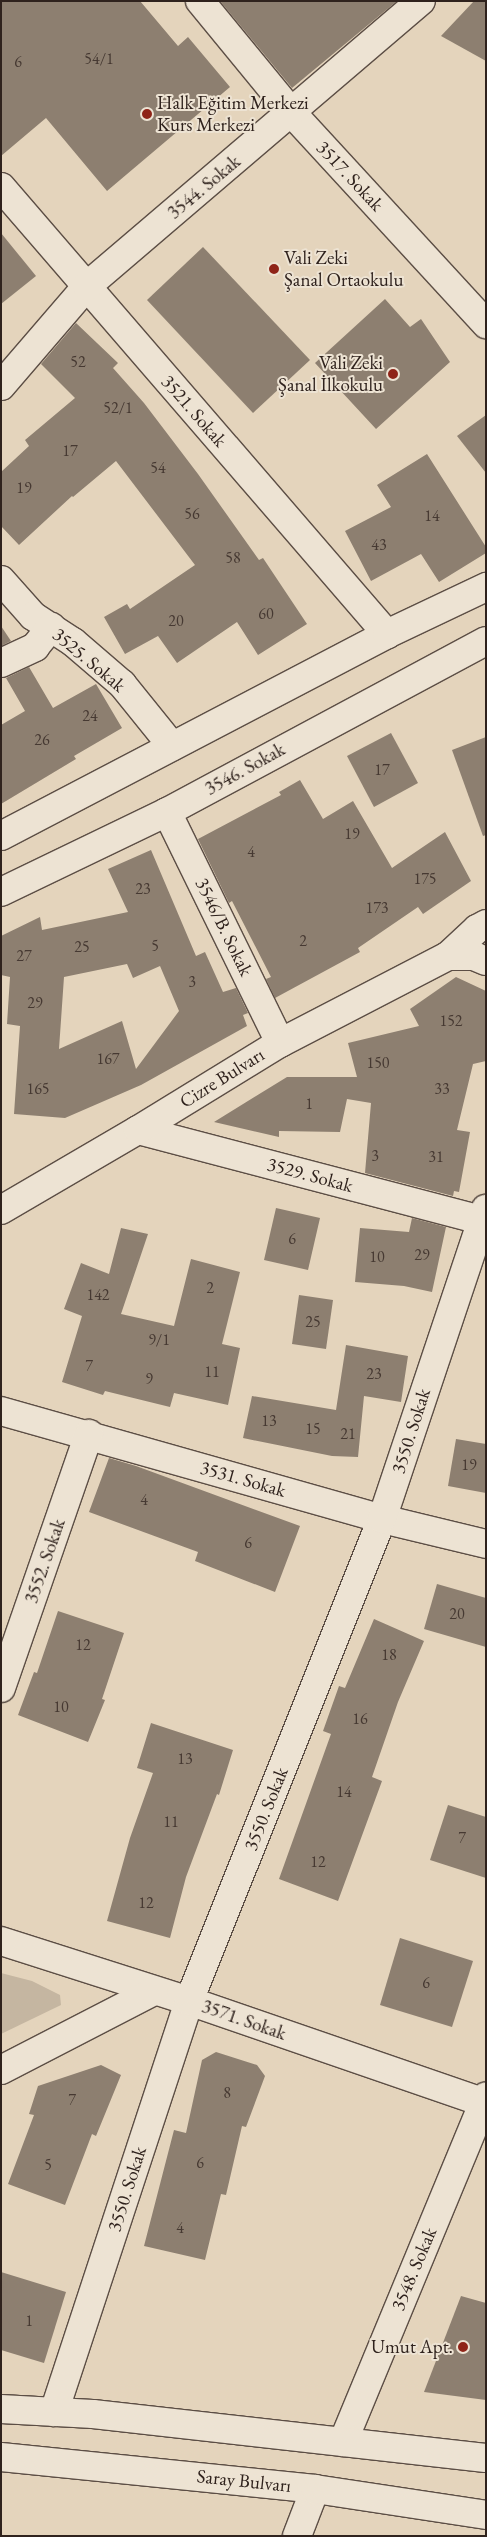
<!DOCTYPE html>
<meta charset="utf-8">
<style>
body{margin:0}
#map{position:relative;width:487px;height:2537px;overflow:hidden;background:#e4d4bc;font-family:"EB Garamond",serif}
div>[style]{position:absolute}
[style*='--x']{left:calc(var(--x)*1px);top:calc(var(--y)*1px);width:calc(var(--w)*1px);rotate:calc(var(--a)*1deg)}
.green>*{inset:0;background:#c5b6a1}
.building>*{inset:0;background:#8d7f70}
.roads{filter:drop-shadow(1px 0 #5c4e45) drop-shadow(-1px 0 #5c4e45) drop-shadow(0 1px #5c4e45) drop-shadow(0 -1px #5c4e45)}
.street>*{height:28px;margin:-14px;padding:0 14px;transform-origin:14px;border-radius:14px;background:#ede3d3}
.secondary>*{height:28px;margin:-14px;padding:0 14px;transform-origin:14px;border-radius:14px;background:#ede3d3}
.dots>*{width:14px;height:14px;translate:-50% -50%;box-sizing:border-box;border:2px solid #ede3d3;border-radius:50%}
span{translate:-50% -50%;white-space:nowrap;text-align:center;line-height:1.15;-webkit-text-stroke:4px #ede3d3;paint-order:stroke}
.number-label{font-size:16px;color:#463932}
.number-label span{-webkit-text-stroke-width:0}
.poi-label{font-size:19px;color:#2f221d}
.left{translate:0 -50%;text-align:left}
.right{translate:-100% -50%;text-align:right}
.street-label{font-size:19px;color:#2f221d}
.frame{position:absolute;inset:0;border:2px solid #2f221d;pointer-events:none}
</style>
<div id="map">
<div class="green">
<i style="clip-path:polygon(1px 1973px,32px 1981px,60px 1995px,61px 2005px,1px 2034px)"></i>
</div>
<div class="building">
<i style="clip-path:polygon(1px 1px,140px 1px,178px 46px,188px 37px,230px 87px,107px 191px,46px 118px,1px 156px)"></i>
<i style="clip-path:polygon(220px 1px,397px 1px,292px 88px)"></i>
<i style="clip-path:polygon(474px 1px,486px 1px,486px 61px,441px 36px)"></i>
<i style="clip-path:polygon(1px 233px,36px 276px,1px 304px)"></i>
<i style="clip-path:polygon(203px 247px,310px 360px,253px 413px,147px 300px)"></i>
<i style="clip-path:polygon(385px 299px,410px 327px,421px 319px,450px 362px,376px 429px,315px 363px)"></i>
<i style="clip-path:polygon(76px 323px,118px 363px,113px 368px,144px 403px,198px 474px,259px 560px,263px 558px,307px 624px,258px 655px,237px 622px,177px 663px,158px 636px,125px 654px,104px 617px,127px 604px,130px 609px,195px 565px,116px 461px,73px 497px,72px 496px,19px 545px,1px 526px,1px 472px,29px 446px,25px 440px,75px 398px,41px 364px)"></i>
<i style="clip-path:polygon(486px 415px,486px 473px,457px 436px)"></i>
<i style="clip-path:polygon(427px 454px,486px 547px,486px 553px,439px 582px,421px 554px,371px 581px,345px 531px,391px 507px,377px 485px)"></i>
<i style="clip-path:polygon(1px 626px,11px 641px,1px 646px)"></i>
<i style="clip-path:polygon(29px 667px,53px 708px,96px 684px,122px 728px,74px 756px,76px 759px,1px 804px,1px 725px,25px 711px,6px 678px)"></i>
<i style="clip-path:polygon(391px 733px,418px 783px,374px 807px,347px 756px)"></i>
<i style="clip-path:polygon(486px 737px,486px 835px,483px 836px,452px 750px)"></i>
<i style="clip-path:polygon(300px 780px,323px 819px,353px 801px,392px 868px,445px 832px,471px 881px,423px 914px,418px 907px,358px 948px,360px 952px,275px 998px,266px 979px,271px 977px,232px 901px,229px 903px,198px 839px,281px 795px,279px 792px)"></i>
<i style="clip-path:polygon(evenodd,151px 850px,196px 956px,205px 952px,223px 992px,236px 988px,248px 1013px,243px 1015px,247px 1026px,141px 1085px,65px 1118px,14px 1114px,20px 1026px,7px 1024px,10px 977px,1px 975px,1px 936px,40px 917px,42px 930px,128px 912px,108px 869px,151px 850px,127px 964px,133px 978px,160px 966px,179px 1011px,136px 1069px,122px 1021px,59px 1049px,64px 977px,127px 964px)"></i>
<i style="clip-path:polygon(456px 977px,486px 991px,486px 1061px,473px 1064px,457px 1130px,470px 1132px,459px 1192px,454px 1191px,453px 1196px,365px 1173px,371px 1103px,347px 1099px,340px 1132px,279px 1131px,279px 1137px,214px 1122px,287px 1077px,357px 1077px,348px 1043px,419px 1026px,410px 1009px)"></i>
<i style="clip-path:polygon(276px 1208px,320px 1218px,308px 1270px,264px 1260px)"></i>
<i style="clip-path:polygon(412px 1218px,446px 1227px,432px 1292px,404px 1286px,355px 1282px,360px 1228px,409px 1232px)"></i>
<i style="clip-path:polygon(121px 1228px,148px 1234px,121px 1314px,174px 1326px,191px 1259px,240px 1272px,222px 1344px,240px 1348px,228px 1405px,174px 1393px,170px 1407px,105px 1391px,103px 1395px,62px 1382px,82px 1316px,64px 1309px,81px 1263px,109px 1274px)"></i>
<i style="clip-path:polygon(299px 1295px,333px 1300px,326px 1349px,292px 1344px)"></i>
<i style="clip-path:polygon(346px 1345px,408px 1356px,401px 1402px,364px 1396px,358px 1457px,332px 1456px,243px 1438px,252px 1396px,336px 1410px)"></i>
<i style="clip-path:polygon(456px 1439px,486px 1444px,486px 1493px,448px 1486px)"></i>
<i style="clip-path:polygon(109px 1458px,136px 1466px,300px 1526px,275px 1592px,195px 1561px,198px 1552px,89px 1512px)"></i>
<i style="clip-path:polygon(437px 1584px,486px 1598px,486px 1647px,424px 1629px)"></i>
<i style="clip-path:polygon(58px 1611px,124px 1633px,102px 1699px,105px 1700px,88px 1742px,18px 1715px,34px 1672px,37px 1673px)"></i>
<i style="clip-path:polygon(374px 1619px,424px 1641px,398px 1702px,372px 1777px,382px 1781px,338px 1901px,279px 1879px,331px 1734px,323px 1731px,339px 1686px,345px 1688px)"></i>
<i style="clip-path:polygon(151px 1723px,233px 1750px,219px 1795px,217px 1794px,186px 1877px,170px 1938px,107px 1921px,130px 1838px,153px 1773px,137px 1768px)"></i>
<i style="clip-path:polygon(448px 1805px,486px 1817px,486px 1878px,430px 1860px)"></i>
<i style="clip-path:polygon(400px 1938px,473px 1961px,452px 2027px,380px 2005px)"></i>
<i style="clip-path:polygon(216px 2052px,257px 2065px,265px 2076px,246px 2127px,242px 2126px,226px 2195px,221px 2194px,205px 2260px,144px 2246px,174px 2130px,186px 2133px,202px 2060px)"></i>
<i style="clip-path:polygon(101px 2065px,121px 2075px,96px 2136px,92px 2134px,65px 2205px,8px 2184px,34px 2115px,29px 2114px,38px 2086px)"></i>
<i style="clip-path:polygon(1px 2272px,66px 2292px,44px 2363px,1px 2350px)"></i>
<i style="clip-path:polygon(461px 2296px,486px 2303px,486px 2400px,424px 2392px)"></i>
</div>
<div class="roads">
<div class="street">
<i style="--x:200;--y:1;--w:145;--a:50.6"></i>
<i style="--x:292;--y:113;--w:287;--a:47.4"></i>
<i style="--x:1;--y:187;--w:591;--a:49.19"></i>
<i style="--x:1;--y:386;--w:132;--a:-49.3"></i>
<i style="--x:87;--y:286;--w:439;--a:-40.5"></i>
<i style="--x:1;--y:580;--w:48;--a:48.4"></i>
<i style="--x:33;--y:616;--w:48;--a:33"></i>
<i style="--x:73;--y:642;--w:65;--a:40.6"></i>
<i style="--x:122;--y:684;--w:80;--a:51.1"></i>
<i style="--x:1;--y:663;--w:38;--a:-25"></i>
<i style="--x:35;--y:647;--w:26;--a:-51"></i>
<i style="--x:167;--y:812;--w:257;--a:63.9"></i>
<i style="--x:1;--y:836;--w:436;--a:-27.6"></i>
<i style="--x:387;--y:634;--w:110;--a:-25.4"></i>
<i style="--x:1;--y:892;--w:184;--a:-25.7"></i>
<i style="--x:167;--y:812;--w:362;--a:-28.2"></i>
<i style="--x:138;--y:1130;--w:355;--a:14.7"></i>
<i style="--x:1;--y:1411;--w:396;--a:15.8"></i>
<i style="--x:382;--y:1519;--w:107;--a:13.5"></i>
<i style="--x:1;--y:1688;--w:269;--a:-70.9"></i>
<i style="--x:1;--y:1941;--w:197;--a:17.7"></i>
<i style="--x:189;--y:2001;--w:314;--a:19"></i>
<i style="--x:1;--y:2070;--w:172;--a:-27.3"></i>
<i style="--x:54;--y:2412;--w:433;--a:-71.8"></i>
<i style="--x:189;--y:2001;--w:519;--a:-68.18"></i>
<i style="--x:382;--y:1519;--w:327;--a:-71.5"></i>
<i style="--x:343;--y:2442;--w:374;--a:-67.5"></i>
<i style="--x:297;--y:2536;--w:50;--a:-69"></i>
</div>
<div class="secondary">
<i style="--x:448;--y:956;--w:26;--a:0"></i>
<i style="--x:474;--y:956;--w:13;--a:23"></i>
<i style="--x:1;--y:1210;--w:159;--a:-30.3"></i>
<i style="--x:138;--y:1130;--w:167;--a:-31.5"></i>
<i style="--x:280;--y:1043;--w:189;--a:-27.4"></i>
<i style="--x:448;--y:956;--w:40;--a:-43"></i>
<i style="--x:477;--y:929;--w:10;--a:-29"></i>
<i style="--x:1;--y:2409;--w:92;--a:3.1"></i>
<i style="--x:93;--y:2414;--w:395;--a:6.4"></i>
<i style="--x:1;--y:2457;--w:316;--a:5.8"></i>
<i style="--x:315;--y:2489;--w:173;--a:8.6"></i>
</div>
</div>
<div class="dots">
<i style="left:147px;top:114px;background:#8f2418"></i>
<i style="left:274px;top:269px;background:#8f2418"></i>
<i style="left:393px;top:374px;background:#8f2418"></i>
<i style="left:463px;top:2347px;background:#8f2418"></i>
</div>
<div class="number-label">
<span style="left:99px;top:59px">54/1</span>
<span style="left:18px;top:62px">6</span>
<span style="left:78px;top:362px">52</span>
<span style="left:118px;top:408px">52/1</span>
<span style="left:70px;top:451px">17</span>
<span style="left:158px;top:468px">54</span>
<span style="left:24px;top:488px">19</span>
<span style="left:192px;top:514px">56</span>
<span style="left:432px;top:516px">14</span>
<span style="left:379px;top:545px">43</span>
<span style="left:233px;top:558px">58</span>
<span style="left:266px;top:614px">60</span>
<span style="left:176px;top:621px">20</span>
<span style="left:90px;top:716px">24</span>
<span style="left:42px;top:740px">26</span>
<span style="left:382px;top:770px">17</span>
<span style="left:352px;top:834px">19</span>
<span style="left:251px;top:852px">4</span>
<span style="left:425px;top:879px">175</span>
<span style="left:143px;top:889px">23</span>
<span style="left:377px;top:908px">173</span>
<span style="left:303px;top:941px">2</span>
<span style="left:155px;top:946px">5</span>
<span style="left:82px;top:947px">25</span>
<span style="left:24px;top:956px">27</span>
<span style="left:192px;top:982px">3</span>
<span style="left:35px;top:1003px">29</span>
<span style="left:451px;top:1021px">152</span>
<span style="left:108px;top:1059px">167</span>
<span style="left:378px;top:1063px">150</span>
<span style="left:38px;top:1089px">165</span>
<span style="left:442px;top:1089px">33</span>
<span style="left:309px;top:1104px">1</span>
<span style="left:375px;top:1156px">3</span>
<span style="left:436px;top:1157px">31</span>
<span style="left:292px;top:1239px">6</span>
<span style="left:422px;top:1255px">29</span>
<span style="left:377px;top:1257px">10</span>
<span style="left:210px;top:1288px">2</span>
<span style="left:98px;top:1295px">142</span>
<span style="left:313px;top:1322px">25</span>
<span style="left:159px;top:1340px">9/1</span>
<span style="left:89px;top:1366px">7</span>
<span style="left:212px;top:1372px">11</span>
<span style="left:374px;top:1374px">23</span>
<span style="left:149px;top:1379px">9</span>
<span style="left:269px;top:1421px">13</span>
<span style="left:313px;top:1429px">15</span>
<span style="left:348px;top:1434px">21</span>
<span style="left:469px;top:1465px">19</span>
<span style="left:144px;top:1500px">4</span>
<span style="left:248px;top:1543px">6</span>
<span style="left:457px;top:1614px">20</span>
<span style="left:83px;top:1645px">12</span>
<span style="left:389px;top:1655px">18</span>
<span style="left:61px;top:1707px">10</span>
<span style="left:360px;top:1719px">16</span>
<span style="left:185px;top:1759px">13</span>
<span style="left:344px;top:1792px">14</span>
<span style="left:171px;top:1822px">11</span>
<span style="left:462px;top:1838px">7</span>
<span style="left:318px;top:1862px">12</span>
<span style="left:146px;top:1903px">12</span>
<span style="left:426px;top:1983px">6</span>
<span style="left:227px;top:2093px">8</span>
<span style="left:72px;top:2100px">7</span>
<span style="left:200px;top:2163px">6</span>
<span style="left:48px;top:2165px">5</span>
<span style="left:180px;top:2228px">4</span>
<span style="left:29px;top:2321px">1</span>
</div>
<div class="poi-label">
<span class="left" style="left:157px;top:114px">Halk Eğitim Merkezi<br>Kurs Merkezi</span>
<span class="left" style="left:284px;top:269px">Vali Zeki<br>Şanal Ortaokulu</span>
<span class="right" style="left:383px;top:374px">Vali Zeki<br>Şanal İlkokulu</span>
<span class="right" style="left:453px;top:2347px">Umut Apt.</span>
</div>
<div class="street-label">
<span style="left:350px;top:176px;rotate:47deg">3517. Sokak</span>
<span style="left:204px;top:187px;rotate:-40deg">3544. Sokak</span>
<span style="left:194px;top:411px;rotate:49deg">3521. Sokak</span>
<span style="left:89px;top:660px;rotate:40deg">3525. Sokak</span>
<span style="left:245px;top:769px;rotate:-29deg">3546. Sokak</span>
<span style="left:224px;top:927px;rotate:64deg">3546/B. Sokak</span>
<span style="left:222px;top:1078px;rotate:-32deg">Cizre Bulvarı</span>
<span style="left:310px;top:1175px;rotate:15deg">3529. Sokak</span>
<span style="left:411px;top:1431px;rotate:-72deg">3550. Sokak</span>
<span style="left:243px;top:1479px;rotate:16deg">3531. Sokak</span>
<span style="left:45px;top:1561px;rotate:-71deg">3552. Sokak</span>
<span style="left:266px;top:1809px;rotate:-68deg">3550. Sokak</span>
<span style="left:244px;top:2020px;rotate:19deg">3571. Sokak</span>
<span style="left:127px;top:2189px;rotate:-72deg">3550. Sokak</span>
<span style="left:414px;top:2269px;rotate:-67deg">3548. Sokak</span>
<span style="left:244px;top:2481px;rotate:6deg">Saray Bulvarı</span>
</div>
<div class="frame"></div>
</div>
